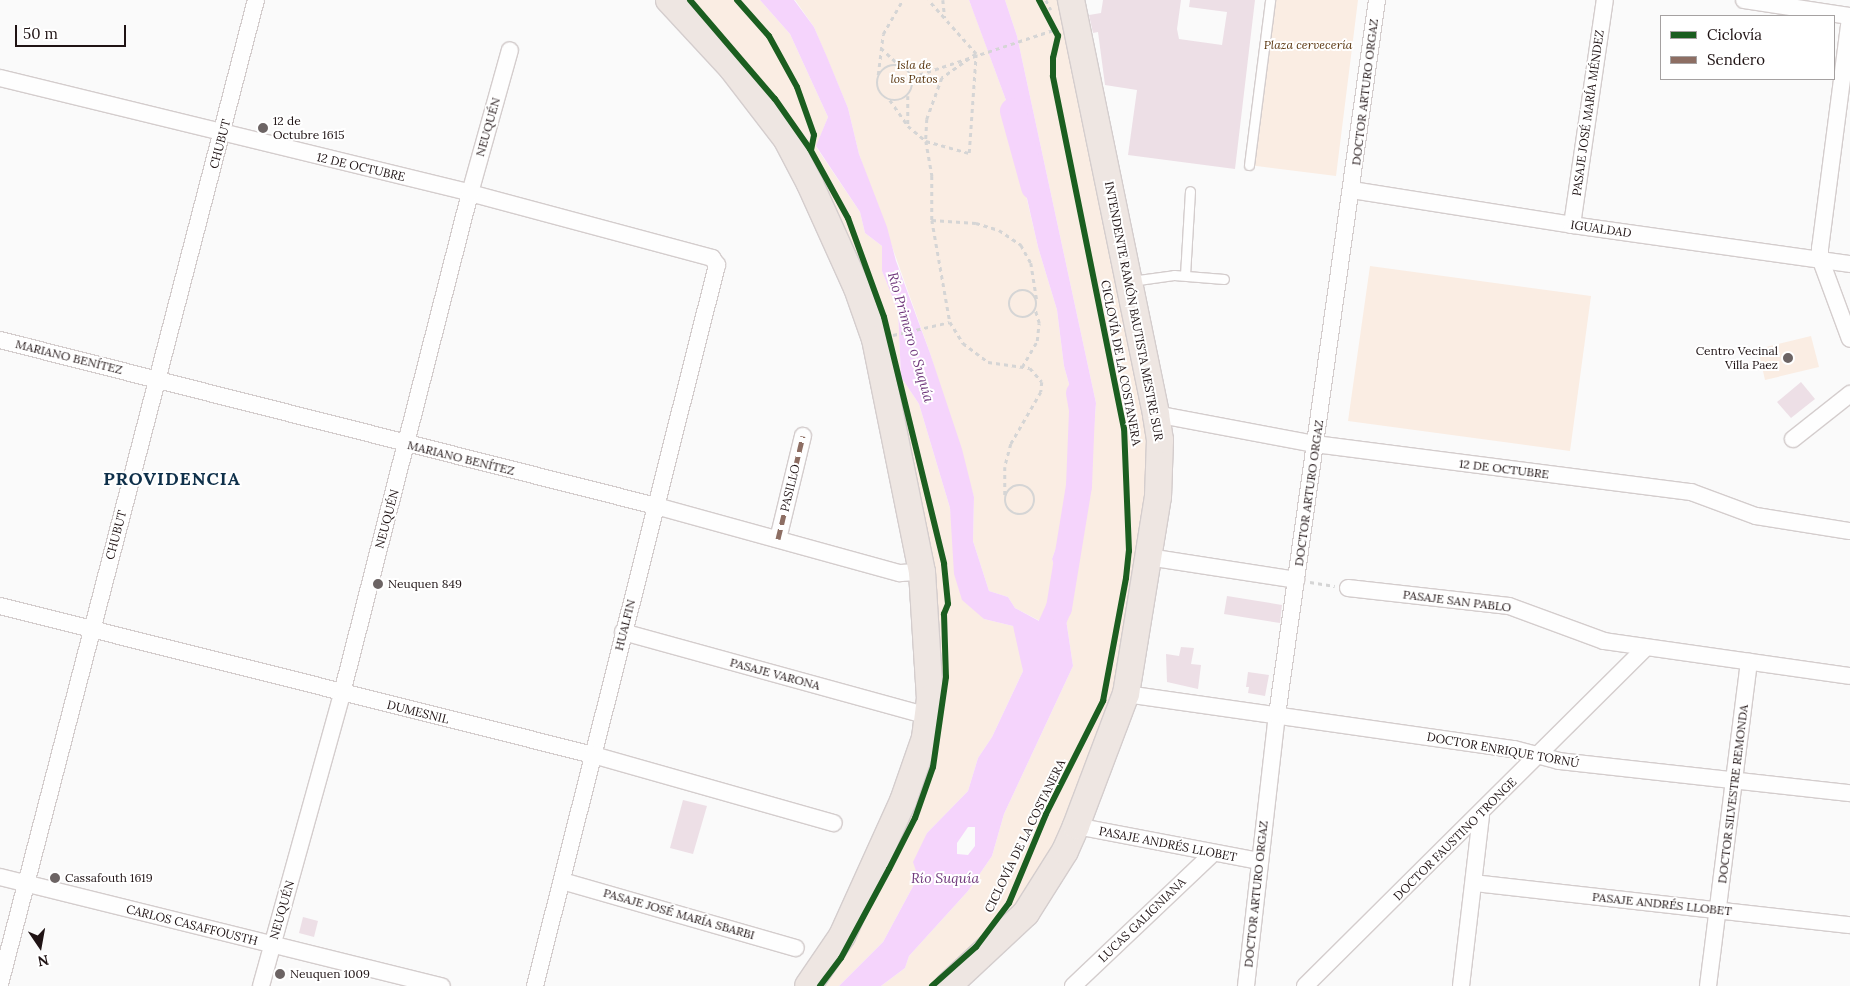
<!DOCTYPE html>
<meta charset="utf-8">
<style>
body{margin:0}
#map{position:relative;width:1850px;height:986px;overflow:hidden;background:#fafafa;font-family:Lora,serif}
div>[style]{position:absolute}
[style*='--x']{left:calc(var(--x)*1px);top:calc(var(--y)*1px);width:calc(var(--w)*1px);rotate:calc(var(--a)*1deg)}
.green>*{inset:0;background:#faede3}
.water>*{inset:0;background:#f5d4fc}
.river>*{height:26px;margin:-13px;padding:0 13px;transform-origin:13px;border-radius:13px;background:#f5d4fc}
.building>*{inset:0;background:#eddfe6}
.path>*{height:2.5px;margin-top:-1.25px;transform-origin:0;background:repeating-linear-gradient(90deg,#d5d5d5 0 4px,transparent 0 8px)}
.path>.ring{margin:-1.25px;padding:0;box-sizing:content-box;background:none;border:2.5px solid #d5d5d5;border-radius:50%}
.roads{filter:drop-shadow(1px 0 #d4cdcd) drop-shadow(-1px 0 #d4cdcd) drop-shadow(0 1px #d4cdcd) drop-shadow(0 -1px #d4cdcd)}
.service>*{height:9px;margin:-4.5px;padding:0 4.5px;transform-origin:4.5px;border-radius:4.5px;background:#fefefe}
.minor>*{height:16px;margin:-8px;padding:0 8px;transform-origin:8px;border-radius:8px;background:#fefefe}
.primary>*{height:26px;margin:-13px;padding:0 13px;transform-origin:13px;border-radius:13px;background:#eee6e2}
.quiet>*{height:5px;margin-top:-2.5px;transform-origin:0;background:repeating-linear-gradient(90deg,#8d6e63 0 10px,transparent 0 15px)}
.cycleway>*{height:6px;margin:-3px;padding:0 3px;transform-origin:3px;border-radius:3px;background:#1b5e20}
.dots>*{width:14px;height:14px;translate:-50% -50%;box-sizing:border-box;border:2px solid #fff;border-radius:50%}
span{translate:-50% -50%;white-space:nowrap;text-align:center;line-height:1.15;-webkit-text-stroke:4px #fff;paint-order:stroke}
.park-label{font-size:12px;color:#59340d;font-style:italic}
.street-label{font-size:12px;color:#1f1314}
.poi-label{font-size:12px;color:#1f1314}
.left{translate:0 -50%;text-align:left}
.right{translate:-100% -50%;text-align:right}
.water-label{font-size:14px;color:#713a7d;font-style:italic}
.district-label{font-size:18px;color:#0f304a;font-weight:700;letter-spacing:1px}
.legend{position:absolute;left:1660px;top:15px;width:175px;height:65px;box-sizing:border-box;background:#fff;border:1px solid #a5a1a1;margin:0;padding:6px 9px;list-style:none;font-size:15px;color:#1f1314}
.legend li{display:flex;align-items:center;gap:10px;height:25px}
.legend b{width:25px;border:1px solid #a5a1a1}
.north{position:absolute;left:15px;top:921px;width:50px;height:50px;-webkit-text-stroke:4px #fff;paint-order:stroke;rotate:168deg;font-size:14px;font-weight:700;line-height:20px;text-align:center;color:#1f1314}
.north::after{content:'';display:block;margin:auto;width:18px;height:22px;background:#1f1314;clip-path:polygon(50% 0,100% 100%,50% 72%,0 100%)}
.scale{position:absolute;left:15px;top:25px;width:111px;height:22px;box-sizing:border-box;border:2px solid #1f1314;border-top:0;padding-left:6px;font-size:15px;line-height:18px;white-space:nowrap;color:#1f1314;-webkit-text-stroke:4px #fff;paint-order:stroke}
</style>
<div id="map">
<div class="green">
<i style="clip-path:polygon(669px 0,760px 0,790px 34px,828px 117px,816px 147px,860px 212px,865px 233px,882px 246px,882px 271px,898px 311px,901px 377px,919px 404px,950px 508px,953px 531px,984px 619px,1013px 626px,1019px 643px,1023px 671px,992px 737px,978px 758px,968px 791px,927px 833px,918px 877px,883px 942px,839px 986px,808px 986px,826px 962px,930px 698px,875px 339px,810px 184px)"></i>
<i style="clip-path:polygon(795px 0,969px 0,974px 13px,1007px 103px,1007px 136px,1027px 149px,1025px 191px,1038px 247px,1057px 310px,1064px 366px,1081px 427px,1084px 451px,1082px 475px,1052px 559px,1063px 593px,1054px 608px,1040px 621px,1015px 608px,1008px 597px,989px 591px,973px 541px,974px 497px,930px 353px,859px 154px,848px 108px,814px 27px)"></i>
<i style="clip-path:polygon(1005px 0,1071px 0,1156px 414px,1130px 676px,1065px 851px,948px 986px,881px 986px,905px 968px,909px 956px,968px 891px,992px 856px,1004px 814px,1073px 666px,1066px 619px,1075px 580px,1077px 543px,1088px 502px,1096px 403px,1017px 36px)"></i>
<i style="clip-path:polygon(1270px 0,1358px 0,1336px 176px,1249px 165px)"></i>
<i style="clip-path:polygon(1370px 266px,1591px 296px,1570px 451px,1348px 421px)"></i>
<i style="clip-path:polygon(1811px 336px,1819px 367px,1765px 380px,1758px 349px)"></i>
</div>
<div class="water">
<i style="clip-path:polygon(evenodd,760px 0,794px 0,814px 27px,827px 57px,848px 108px,859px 154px,887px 227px,896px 261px,930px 353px,962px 449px,974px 497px,973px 541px,989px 591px,1008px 597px,1015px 608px,1039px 621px,1054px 608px,1063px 593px,1052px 559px,1082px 475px,1084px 451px,1081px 427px,1064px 366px,1057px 310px,1038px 247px,1018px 159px,1027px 149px,1007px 136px,1007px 103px,969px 0,1005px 0,1017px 36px,1096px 403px,1088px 502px,1077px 543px,1075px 580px,1066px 619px,1073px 666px,1004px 814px,992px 856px,968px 891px,909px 956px,905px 968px,881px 986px,839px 986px,883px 942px,918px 877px,913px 862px,927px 833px,968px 791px,978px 758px,992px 737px,1023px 671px,1013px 626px,984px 619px,962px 600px,954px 574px,950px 508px,919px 404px,901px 377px,898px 311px,882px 271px,882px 246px,865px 233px,860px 212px,816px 146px,828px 117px,790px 34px,760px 0,968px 827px,975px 827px,975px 846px,968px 855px,957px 854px,957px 843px,968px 827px)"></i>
</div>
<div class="river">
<i style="--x:1013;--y:111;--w:79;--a:74.6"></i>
<i style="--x:1049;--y:630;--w:24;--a:-66"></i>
<i style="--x:1059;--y:608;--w:124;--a:-80.7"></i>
<i style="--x:1079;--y:486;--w:76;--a:-87.7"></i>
<i style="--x:1082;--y:410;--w:17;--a:-100"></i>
</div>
<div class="building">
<i style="clip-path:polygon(1103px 0,1181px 0,1177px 29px,1179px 39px,1222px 45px,1227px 12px,1189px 7px,1190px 0,1255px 0,1235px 169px,1128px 155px,1137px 90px,1105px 85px,1098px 32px,1093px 33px,1089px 15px,1101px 13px)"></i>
<i style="clip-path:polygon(1801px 382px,1815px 399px,1791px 418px,1777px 402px)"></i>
<i style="clip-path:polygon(1227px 596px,1282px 605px,1280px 623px,1224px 614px)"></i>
<i style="clip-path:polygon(1181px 647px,1194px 648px,1191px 664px,1201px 665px,1198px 689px,1167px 682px,1166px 654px,1179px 656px)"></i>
<i style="clip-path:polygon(1248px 672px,1269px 675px,1265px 696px,1248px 693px,1249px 687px,1246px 687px)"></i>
<i style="clip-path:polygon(683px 800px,707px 806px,693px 854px,670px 848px)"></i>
<i style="clip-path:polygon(303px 917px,318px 921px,314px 937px,299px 933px)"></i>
</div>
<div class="path">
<i style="--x:943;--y:0;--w:18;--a:84"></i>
<i style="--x:1046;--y:0;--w:11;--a:63"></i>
<i style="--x:881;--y:48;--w:26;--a:43"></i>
<i style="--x:976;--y:54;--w:42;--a:144.8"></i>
<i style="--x:942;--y:78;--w:44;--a:110.1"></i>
<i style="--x:927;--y:119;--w:22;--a:93"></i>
<i style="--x:926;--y:141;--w:36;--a:80"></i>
<i style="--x:932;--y:176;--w:44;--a:90"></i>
<i style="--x:932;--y:220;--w:104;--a:80"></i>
<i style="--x:950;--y:322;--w:25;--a:58"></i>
<i style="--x:963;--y:343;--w:31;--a:37"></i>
<i style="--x:988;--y:362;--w:42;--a:8.1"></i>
<i style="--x:1030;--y:368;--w:18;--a:49"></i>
<i style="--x:1042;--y:382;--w:10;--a:96"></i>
<i style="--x:1041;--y:392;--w:60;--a:120"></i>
<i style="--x:1011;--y:444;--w:24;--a:105"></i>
<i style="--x:1005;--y:467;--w:30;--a:90"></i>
<i class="ring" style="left:877px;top:65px;width:33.5px;height:33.5px"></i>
<i style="--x:878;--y:75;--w:41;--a:-83"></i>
<i style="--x:883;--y:34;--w:39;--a:-60"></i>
<i style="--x:912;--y:77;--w:152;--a:-18.4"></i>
<i style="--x:908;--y:96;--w:30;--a:90"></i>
<i style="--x:890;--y:100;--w:32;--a:55"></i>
<i style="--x:908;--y:126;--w:23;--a:40"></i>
<i style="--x:926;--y:141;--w:45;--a:15.6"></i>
<i style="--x:969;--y:153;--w:99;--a:-86"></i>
<i style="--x:976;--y:54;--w:72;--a:-131.6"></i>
<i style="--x:932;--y:220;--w:44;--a:3.9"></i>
<i style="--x:976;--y:223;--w:24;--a:17"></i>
<i style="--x:999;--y:230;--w:27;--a:34"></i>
<i style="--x:1021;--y:245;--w:21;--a:61"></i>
<i style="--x:1031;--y:263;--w:38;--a:81"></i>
<i class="ring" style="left:1009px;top:290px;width:25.5px;height:25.5px"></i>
<i style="--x:893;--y:335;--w:58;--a:-12.8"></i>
<i style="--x:1022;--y:367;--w:30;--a:-60"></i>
<i style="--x:1037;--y:341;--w:18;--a:-84"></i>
<i style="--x:1039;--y:323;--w:14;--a:-107"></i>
<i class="ring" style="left:1005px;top:485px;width:27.5px;height:27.5px"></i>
<i style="--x:1310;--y:582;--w:25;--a:9"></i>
</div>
<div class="roads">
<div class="service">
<i style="--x:1249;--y:165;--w:166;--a:-82.7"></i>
<i style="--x:1185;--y:275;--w:84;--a:-86.6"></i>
<i style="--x:1131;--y:281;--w:43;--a:-7.9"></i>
<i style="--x:1174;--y:275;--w:50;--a:4.6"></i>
</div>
<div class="minor">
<i style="--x:1744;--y:0;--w:107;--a:8.6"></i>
<i style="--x:1850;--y:18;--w:232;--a:97.4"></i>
<i style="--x:1820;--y:248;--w:10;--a:90"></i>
<i style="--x:1820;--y:258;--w:86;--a:69.7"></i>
<i style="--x:0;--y:78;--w:484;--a:13.7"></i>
<i style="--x:470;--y:193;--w:251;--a:15"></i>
<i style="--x:712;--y:258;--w:9;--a:54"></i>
<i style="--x:717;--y:265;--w:744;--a:104.17"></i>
<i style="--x:1352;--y:190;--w:223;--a:9"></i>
<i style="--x:1572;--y:225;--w:281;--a:8"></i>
<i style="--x:1572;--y:225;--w:227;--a:-81.7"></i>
<i style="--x:0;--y:340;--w:677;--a:14.2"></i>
<i style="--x:656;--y:506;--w:253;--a:15.4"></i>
<i style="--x:900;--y:573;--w:22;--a:-3"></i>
<i style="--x:1156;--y:414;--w:162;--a:10.7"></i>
<i style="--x:1315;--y:444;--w:379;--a:7.3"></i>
<i style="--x:1691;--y:492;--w:69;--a:20.3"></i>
<i style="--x:1756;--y:516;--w:95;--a:9.1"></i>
<i style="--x:1793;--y:439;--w:73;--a:-38.3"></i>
<i style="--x:778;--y:539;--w:106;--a:-76.4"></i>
<i style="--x:1148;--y:557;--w:150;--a:8.8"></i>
<i style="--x:1348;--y:588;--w:162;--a:6.4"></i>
<i style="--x:1509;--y:606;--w:101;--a:20.2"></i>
<i style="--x:1604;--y:641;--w:248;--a:8.1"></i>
<i style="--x:0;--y:606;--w:611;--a:14.1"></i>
<i style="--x:593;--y:755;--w:250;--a:15.8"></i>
<i style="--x:623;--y:632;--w:316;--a:15.4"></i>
<i style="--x:1126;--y:694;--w:392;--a:8.1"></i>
<i style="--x:1514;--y:749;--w:47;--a:14.9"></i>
<i style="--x:1559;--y:761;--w:293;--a:6.3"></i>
<i style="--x:1076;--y:826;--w:187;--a:10.8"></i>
<i style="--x:0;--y:877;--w:455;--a:13.9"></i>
<i style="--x:562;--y:881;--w:243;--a:16"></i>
<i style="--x:1474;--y:883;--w:378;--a:6.4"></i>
<i style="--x:0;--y:984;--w:1017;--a:-75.42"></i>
<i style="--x:261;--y:986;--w:304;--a:-74.5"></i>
<i style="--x:342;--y:693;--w:516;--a:-75.64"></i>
<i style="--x:470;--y:193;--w:148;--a:-74.4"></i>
<i style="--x:1073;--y:986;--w:192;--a:-43.5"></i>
<i style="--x:1246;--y:986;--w:273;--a:-83.5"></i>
<i style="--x:1277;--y:715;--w:722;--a:-82.04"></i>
<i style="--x:1305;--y:986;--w:479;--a:-44.8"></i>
<i style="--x:1461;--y:986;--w:172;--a:-83.3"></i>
<i style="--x:1708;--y:986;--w:327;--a:-82.8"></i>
</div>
<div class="primary">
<i style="--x:669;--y:0;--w:93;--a:47.2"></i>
<i style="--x:732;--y:68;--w:88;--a:52.4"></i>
<i style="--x:786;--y:138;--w:52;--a:62.4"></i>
<i style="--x:810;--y:184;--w:114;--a:65.7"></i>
<i style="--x:857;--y:288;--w:54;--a:70.6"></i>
<i style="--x:875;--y:339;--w:238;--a:78.6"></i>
<i style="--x:922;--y:572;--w:126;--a:86.4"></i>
<i style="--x:930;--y:698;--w:40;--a:97.1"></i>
<i style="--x:925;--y:738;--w:67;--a:109.2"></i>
<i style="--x:903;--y:801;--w:148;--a:114.3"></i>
<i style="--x:842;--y:936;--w:60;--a:124.2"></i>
<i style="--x:948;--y:986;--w:107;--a:-43.1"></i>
<i style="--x:1026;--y:913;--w:73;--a:-57.8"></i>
<i style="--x:1065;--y:851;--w:27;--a:-66"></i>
<i style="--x:1076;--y:826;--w:141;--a:-69.3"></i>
<i style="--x:1126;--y:694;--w:200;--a:-80.8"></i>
<i style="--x:1158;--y:497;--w:57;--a:-88"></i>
<i style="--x:1160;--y:440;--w:26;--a:-99"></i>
<i style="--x:1156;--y:414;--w:423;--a:-101.6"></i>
</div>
</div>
<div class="quiet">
<i style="--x:778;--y:539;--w:106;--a:-76.4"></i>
</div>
<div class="cycleway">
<i style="--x:690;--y:0;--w:130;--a:49.4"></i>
<i style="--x:775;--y:99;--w:61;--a:55"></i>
<i style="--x:810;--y:149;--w:79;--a:61.2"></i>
<i style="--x:848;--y:218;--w:105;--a:70"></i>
<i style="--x:884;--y:317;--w:254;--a:76.3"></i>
<i style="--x:944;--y:564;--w:40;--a:84.3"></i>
<i style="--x:948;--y:604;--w:11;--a:112"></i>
<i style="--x:944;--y:614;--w:63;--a:88.2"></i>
<i style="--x:946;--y:677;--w:91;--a:98.2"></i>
<i style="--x:933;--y:767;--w:54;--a:109.4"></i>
<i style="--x:915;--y:818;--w:57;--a:117"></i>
<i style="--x:889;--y:869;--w:101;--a:118.3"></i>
<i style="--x:841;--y:958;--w:35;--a:127"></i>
<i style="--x:737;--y:0;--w:48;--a:48.4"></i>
<i style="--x:769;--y:36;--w:58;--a:61.2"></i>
<i style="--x:797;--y:87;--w:51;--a:70.5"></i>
<i style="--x:814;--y:135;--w:15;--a:101"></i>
<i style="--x:932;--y:986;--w:59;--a:-41.6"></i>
<i style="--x:976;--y:947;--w:55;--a:-53.1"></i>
<i style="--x:1009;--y:903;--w:96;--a:-67.4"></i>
<i style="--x:1046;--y:814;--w:127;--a:-63.2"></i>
<i style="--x:1103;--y:701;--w:125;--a:-79.4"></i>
<i style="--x:1126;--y:578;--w:27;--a:-84"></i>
<i style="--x:1129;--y:551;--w:122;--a:-92.3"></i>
<i style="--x:1124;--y:429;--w:360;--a:-101.4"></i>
<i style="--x:1053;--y:76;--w:18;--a:-90"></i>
<i style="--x:1053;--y:58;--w:23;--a:-77"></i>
<i style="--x:1058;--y:36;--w:41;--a:-117.8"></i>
</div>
<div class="dots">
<i style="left:263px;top:128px;background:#6c6464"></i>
<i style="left:1788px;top:358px;background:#6c6464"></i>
<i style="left:378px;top:584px;background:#6c6464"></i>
<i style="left:55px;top:878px;background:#6c6464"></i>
<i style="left:280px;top:974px;background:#6c6464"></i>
</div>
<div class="park-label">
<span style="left:1308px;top:45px">Plaza cervecería</span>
<span style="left:914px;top:72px">Isla de<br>los Patos</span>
</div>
<div class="street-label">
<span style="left:1365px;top:92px;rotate:-83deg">DOCTOR ARTURO ORGAZ</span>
<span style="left:1588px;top:113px;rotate:-82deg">PASAJE JOSÉ MARÍA MÉNDEZ</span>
<span style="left:488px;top:127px;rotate:-74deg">NEUQUÉN</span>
<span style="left:220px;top:144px;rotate:-75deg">CHUBUT</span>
<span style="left:361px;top:167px;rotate:13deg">12 DE OCTUBRE</span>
<span style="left:1601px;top:229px;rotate:8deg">IGUALDAD</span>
<span style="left:1134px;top:311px;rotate:79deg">INTENDENTE RAMÓN BAUTISTA MESTRE SUR</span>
<span style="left:69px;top:357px;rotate:14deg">MARIANO BENÍTEZ</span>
<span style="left:1121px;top:363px;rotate:79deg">CICLOVÍA DE LA COSTANERA</span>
<span style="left:461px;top:458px;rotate:14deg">MARIANO BENÍTEZ</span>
<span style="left:1504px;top:469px;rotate:7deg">12 DE OCTUBRE</span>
<span style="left:790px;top:488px;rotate:-76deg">PASILLO</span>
<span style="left:1309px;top:493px;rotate:-82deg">DOCTOR ARTURO ORGAZ</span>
<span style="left:387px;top:519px;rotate:-75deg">NEUQUÉN</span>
<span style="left:116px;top:535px;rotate:-75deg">CHUBUT</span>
<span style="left:1457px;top:601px;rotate:7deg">PASAJE SAN PABLO</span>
<span style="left:625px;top:625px;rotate:-76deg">HUALFIN</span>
<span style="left:775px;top:674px;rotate:15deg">PASAJE VARONA</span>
<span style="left:418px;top:712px;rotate:14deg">DUMESNIL</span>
<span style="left:1503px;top:750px;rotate:10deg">DOCTOR ENRIQUE TORNÚ</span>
<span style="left:1733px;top:794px;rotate:-83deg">DOCTOR SILVESTRE REMONDA</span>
<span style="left:1025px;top:836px;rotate:-64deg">CICLOVÍA DE LA COSTANERA</span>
<span style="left:1455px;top:839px;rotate:-45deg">DOCTOR FAUSTINO TRONGE</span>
<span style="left:1168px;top:844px;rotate:11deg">PASAJE ANDRÉS LLOBET</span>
<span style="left:1256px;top:894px;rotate:-84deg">DOCTOR ARTURO ORGAZ</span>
<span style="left:1662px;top:904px;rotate:6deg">PASAJE ANDRÉS LLOBET</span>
<span style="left:282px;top:910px;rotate:-74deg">NEUQUÉN</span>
<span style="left:679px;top:914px;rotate:16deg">PASAJE JOSÉ MARÍA SBARBI</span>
<span style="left:1142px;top:920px;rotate:-44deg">LUCAS GALIGNIANA</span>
<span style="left:192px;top:925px;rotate:14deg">CARLOS CASAFFOUSTH</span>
</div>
<div class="poi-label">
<span class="left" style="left:273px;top:128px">12 de<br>Octubre 1615</span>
<span class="right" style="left:1778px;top:358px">Centro Vecinal<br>Villa Paez</span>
<span class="left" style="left:388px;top:584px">Neuquen 849</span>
<span class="left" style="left:65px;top:878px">Cassafouth 1619</span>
<span class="left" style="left:290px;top:974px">Neuquen 1009</span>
</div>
<div class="water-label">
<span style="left:911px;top:337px;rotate:74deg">Río Primero o Suquía</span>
<span style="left:945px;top:878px">Río Suquía</span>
</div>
<div class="district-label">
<span style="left:172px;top:479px">PROVIDENCIA</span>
</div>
<ul class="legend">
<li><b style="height:6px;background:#1b5e20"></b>Ciclovía</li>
<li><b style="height:6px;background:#8d6e63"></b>Sendero</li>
</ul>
<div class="north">N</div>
<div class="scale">50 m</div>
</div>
